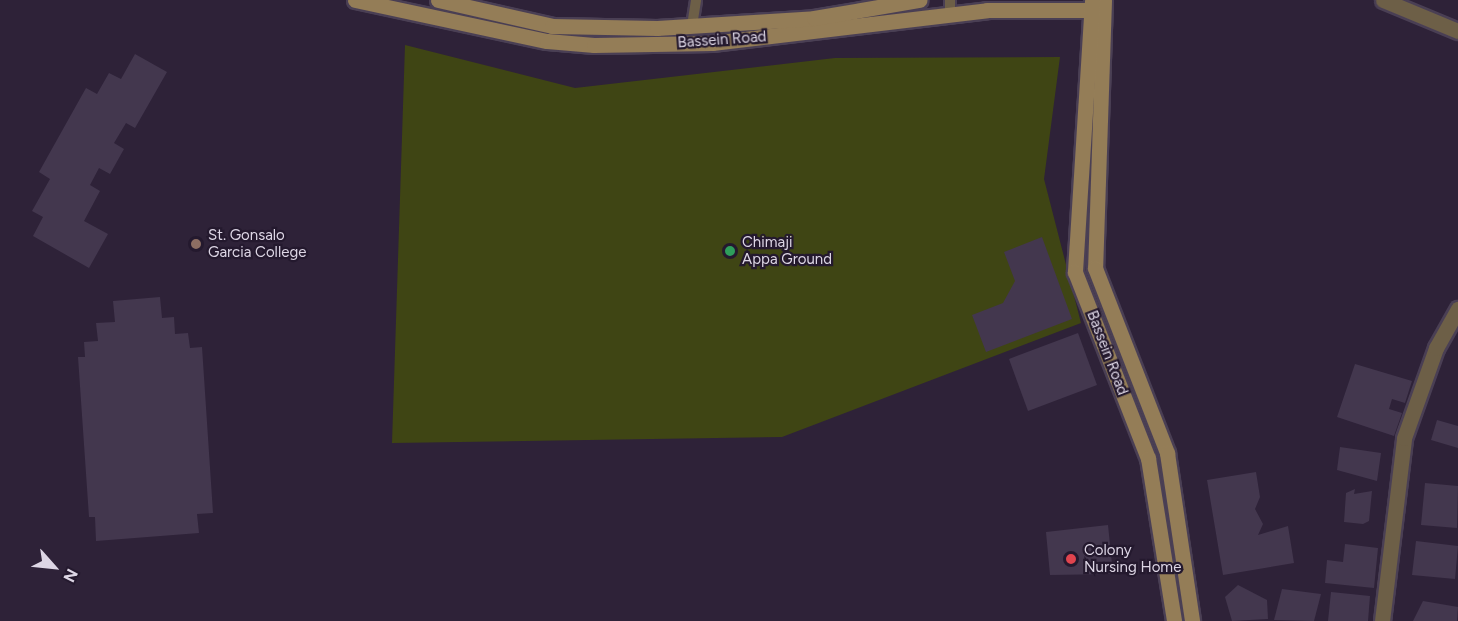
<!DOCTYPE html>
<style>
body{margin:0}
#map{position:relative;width:1458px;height:621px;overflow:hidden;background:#2e2238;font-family:Figtree,sans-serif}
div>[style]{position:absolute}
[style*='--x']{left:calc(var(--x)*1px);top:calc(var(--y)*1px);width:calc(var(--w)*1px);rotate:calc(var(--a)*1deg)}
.green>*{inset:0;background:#3f4514}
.building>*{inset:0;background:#43374e}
.roads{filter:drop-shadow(2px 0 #4a3f54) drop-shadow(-2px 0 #4a3f54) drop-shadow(0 2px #4a3f54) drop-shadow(0 -2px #4a3f54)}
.lane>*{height:10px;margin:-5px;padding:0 5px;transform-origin:5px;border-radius:5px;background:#6d5f47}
.street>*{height:15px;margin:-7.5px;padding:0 7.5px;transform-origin:7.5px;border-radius:7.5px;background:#6d5f47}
.secondary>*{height:15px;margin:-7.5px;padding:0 7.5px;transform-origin:7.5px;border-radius:7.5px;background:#947d57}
.dots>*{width:16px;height:16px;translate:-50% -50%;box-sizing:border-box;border:3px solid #24192e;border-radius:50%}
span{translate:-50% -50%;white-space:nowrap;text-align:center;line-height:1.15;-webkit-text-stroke:4.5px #24192e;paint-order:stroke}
.street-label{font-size:15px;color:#ddd6e5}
.poi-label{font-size:15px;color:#ddd6e5}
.left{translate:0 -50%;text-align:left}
.north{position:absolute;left:24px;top:537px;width:60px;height:60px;-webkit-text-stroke:4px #24192e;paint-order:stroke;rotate:117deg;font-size:16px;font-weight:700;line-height:24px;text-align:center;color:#ddd6e5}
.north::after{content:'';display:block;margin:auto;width:21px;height:27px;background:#ddd6e5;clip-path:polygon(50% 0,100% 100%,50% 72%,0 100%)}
</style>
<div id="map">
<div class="green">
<i style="clip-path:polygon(405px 45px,575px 88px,835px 58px,1060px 57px,1044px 179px,1081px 323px,782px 437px,392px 443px)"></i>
</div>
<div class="building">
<i style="clip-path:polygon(135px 54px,167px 72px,135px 128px,126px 123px,114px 143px,124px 149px,110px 174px,99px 168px,90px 185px,100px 191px,84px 221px,108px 234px,89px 268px,33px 236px,43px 217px,32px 211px,50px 179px,39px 172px,86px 88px,97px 94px,109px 73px,121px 79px)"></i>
<i style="clip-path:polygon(1042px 237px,1072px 319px,986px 352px,972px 315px,1003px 303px,1015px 281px,1004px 252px)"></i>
<i style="clip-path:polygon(160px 297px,162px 318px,174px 317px,175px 334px,188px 333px,190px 348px,202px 347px,213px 513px,197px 514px,199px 533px,96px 541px,95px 517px,89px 517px,78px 357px,85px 357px,84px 342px,98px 341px,96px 323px,115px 322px,113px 301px)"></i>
<i style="clip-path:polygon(1078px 333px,1097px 385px,1028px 411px,1009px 359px)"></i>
<i style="clip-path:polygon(1355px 364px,1412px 381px,1405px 403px,1392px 399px,1389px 409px,1402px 413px,1394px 436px,1337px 417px)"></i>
<i style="clip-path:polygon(1437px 420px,1458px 426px,1458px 448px,1431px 440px)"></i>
<i style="clip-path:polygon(1340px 447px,1381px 453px,1377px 481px,1337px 470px)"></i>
<i style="clip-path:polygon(1256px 472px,1260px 497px,1255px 509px,1263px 524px,1258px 535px,1288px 526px,1294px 563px,1223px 575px,1207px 480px)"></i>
<i style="clip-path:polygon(1425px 483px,1458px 486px,1457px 528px,1421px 525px)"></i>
<i style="clip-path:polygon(1355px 489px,1354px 494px,1372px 491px,1369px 521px,1363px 524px,1344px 522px,1346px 493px)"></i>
<i style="clip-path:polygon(1108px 525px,1113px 574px,1050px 575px,1046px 532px)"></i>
<i style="clip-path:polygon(1416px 541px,1458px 546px,1455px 579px,1412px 575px)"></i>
<i style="clip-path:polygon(1345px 544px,1378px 548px,1374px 588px,1325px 583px,1327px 560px,1343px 562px)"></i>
<i style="clip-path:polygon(1238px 585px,1267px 600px,1268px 619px,1232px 621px,1225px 597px)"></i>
<i style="clip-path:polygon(1282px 589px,1321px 594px,1314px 621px,1274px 620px)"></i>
<i style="clip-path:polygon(1331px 592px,1370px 596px,1368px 621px,1328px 621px)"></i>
<i style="clip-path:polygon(1423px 601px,1458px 607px,1457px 621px,1413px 621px)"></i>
</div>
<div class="roads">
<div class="lane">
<i style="--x:950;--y:14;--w:14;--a:-90"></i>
<i style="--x:692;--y:26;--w:26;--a:-81"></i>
</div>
<div class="street">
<i style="--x:1383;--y:0;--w:81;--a:22.5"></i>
<i style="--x:1382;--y:621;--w:184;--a:-83.1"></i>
<i style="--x:1404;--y:438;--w:96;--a:-70.4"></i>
<i style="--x:1436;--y:348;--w:45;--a:-60.6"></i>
</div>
<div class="secondary">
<i style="--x:355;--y:0;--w:196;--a:12.1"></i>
<i style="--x:547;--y:41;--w:47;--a:4.9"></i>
<i style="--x:594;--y:45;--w:118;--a:-1"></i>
<i style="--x:712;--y:43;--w:277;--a:-6.8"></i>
<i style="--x:987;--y:10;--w:116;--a:0"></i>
<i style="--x:438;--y:0;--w:117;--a:12.8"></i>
<i style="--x:552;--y:26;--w:105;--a:1.1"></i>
<i style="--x:657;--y:28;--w:157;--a:-3.6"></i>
<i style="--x:814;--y:18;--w:107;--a:-9.7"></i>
<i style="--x:1104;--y:0;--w:268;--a:91.9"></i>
<i style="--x:1095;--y:268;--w:199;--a:68.7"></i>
<i style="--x:1167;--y:453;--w:170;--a:81.5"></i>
<i style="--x:1092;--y:1;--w:272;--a:93.6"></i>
<i style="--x:1075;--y:272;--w:200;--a:68.6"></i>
<i style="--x:1148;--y:458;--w:165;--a:80.9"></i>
</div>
</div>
<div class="dots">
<i style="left:196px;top:244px;background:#8d6e63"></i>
<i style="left:730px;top:251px;background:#2e9e5b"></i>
<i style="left:1071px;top:559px;background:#e0444e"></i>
</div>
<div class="street-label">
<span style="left:722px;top:40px;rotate:-4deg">Bassein Road</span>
<span style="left:1107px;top:353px;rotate:69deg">Bassein Road</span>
</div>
<div class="poi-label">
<span class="left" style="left:208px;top:244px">St. Gonsalo<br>Garcia College</span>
<span class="left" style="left:742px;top:251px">Chimaji<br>Appa Ground</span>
<span class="left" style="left:1084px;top:559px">Colony<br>Nursing Home</span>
</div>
<div class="north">N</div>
</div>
